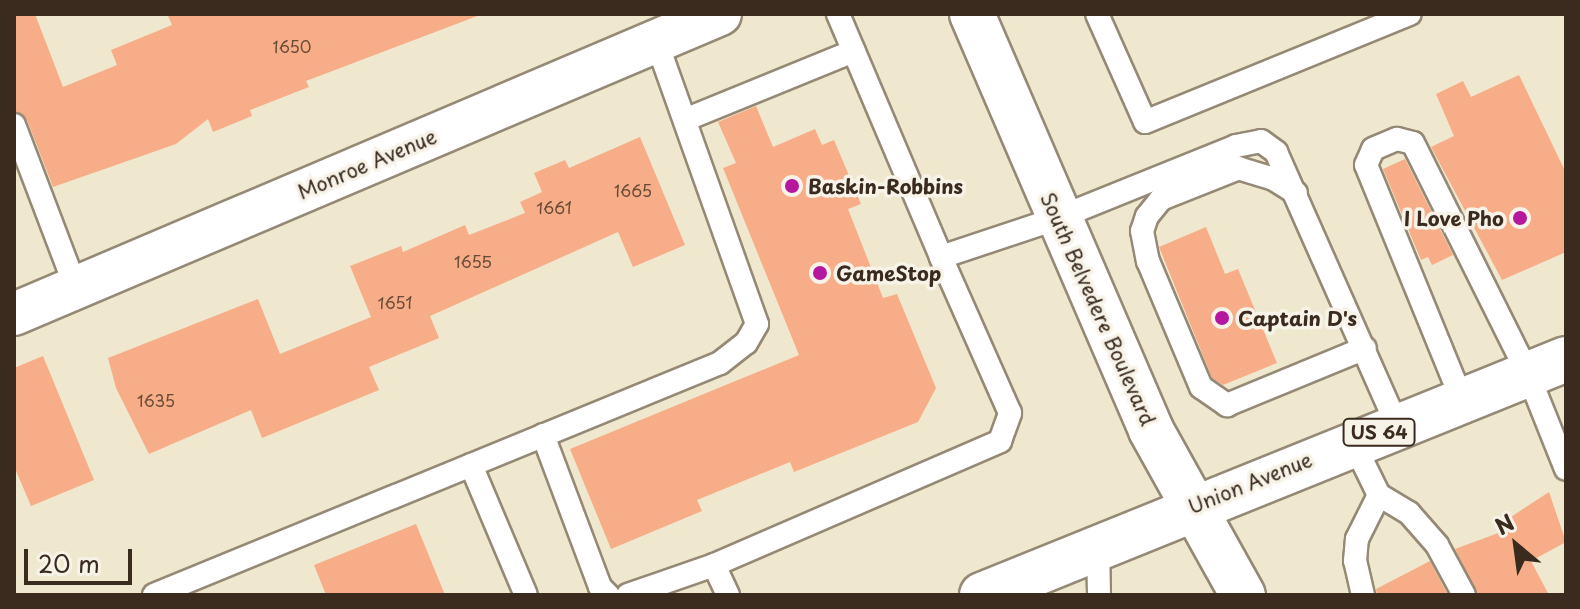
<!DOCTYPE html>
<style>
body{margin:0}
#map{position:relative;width:1580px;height:609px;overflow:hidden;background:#efe8cf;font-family:"Playpen Sans",sans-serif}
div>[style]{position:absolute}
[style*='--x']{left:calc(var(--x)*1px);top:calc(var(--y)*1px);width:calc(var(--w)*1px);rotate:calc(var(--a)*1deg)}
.building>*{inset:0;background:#f7ad87}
.roads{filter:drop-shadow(2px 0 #958976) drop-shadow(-2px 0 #958976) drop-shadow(0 2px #958976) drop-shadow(0 -2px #958976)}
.service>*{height:22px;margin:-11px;padding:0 11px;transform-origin:11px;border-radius:11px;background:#fff}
.minor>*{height:42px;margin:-21px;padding:0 21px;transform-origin:21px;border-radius:21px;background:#fff}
.tertiary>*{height:44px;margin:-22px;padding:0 22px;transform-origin:22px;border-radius:22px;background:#fff}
.primary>*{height:44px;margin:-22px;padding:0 22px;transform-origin:22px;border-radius:22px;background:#fff}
.dots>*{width:22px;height:22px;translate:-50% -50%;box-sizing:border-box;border:4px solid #f7f3e8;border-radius:50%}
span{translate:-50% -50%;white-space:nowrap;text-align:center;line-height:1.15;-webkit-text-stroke:7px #f7f3e8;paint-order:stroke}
.number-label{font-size:16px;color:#6a4b38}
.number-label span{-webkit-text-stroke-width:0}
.shield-label span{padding:2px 6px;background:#f7f3e8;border:2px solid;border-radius:6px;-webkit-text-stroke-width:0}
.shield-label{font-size:18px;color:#3b2a1e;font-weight:700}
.street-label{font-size:20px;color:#3b2a1e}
.poi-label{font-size:20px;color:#3b2a1e;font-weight:700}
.left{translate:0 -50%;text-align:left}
.right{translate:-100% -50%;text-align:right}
.frame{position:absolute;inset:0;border:16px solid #3b2a1e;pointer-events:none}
.north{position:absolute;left:1476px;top:505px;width:80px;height:80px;-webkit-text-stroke:6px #f7f3e8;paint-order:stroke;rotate:331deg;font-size:22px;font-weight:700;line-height:32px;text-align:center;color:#3b2a1e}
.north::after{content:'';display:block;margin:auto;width:28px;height:36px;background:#3b2a1e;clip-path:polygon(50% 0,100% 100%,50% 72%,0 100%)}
.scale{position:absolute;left:24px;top:549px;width:108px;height:36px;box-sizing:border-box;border:4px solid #3b2a1e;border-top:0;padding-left:10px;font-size:24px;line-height:28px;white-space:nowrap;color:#3b2a1e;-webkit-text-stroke:6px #f7f3e8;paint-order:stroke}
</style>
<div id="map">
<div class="building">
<i style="clip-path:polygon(14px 14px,35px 14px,63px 87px,117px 65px,111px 50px,172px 25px,167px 14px,480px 15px,306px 81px,309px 87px,250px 110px,252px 116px,213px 132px,208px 119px,176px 144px,53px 187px,27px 120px,14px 111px)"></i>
<i style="clip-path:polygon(1519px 75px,1566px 173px,1566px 252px,1502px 280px,1431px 147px,1454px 136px,1436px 94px,1463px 81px,1471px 97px)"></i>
<i style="clip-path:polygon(756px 106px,773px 147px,815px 129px,822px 145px,834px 140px,861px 204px,848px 209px,883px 298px,897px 294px,936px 388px,918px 422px,794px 472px,790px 462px,697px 500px,702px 511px,611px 549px,570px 449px,799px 355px,723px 168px,736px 163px,718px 122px)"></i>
<i style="clip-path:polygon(640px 137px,685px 245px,633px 267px,618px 232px,430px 316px,439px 338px,369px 367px,379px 390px,262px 438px,251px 410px,149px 454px,116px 388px,108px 358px,258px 299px,280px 354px,371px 317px,350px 266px,401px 246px,403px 252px,465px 225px,469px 235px,525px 213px,520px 202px,542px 192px,534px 173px,565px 160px,569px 168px)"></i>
<i style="clip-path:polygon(1405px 159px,1453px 255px,1432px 265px,1428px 257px,1421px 260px,1383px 169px)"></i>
<i style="clip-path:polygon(1206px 227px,1225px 274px,1238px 269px,1277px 363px,1223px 385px,1212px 378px,1159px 247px)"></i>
<i style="clip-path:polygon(43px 356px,94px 480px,31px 506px,14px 466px,14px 368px)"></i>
<i style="clip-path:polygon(1549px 492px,1566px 542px,1531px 561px,1549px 595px,1478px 595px,1455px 549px,1501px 532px,1497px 526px)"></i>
<i style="clip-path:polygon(416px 524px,445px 595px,326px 595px,314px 565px)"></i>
<i style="clip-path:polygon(1430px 561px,1448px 595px,1377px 595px,1376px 589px)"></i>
</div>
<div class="roads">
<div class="service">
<i style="--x:838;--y:14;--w:264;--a:67"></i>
<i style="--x:941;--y:257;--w:123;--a:-18.4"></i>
<i style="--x:1058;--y:218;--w:192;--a:-22"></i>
<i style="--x:1236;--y:146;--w:25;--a:-11"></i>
<i style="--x:1261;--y:141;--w:19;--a:36"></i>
<i style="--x:1276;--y:152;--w:299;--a:66.1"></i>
<i style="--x:1097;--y:14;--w:118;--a:66"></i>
<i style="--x:1145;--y:122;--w:286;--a:-22.2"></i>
<i style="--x:687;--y:119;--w:180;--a:-22.2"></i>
<i style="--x:14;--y:125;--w:174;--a:69.2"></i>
<i style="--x:1296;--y:193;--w:26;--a:-148"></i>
<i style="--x:1274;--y:179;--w:37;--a:-163"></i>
<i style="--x:1239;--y:168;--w:84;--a:158.3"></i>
<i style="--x:1161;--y:199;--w:22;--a:129"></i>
<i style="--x:1147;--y:216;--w:16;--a:108"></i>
<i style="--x:1142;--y:231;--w:31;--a:79"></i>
<i style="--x:1148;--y:261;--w:137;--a:67.2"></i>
<i style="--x:1201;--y:387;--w:32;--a:35"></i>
<i style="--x:1227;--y:405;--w:149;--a:-22.4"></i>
<i style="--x:1462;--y:400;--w:254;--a:-112.2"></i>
<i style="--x:1366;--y:165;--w:17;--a:-66"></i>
<i style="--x:1373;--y:149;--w:26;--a:-23"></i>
<i style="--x:1397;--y:139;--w:16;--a:14"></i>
<i style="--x:1413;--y:143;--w:258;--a:63.5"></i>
<i style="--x:1528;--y:374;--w:102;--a:68.2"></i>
<i style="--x:543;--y:435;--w:162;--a:69.4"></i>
<i style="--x:600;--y:587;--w:11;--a:45"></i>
<i style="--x:1353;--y:442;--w:59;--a:63.9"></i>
<i style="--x:1379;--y:495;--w:35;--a:31"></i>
<i style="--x:1409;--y:513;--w:43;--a:48.8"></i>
<i style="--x:1437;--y:545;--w:57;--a:61.6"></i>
<i style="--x:471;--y:465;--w:141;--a:67.1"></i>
<i style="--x:1098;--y:546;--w:49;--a:88.8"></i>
<i style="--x:714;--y:565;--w:312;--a:-23.4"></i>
<i style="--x:1000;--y:441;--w:30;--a:-70"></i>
<i style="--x:1010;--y:413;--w:171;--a:-113.9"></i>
<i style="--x:154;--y:595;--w:612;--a:-22.29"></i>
<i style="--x:720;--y:363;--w:33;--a:-38"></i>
<i style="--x:746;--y:343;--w:22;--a:-60"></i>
<i style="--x:757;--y:324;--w:300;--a:-109.6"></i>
<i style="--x:628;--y:595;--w:91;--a:-19.2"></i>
<i style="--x:714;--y:565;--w:33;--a:65"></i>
<i style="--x:1363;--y:595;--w:35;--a:-103"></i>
<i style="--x:1355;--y:561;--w:22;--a:-85"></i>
<i style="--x:1357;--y:539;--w:49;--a:-63.4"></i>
</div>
<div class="minor">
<i style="--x:14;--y:314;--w:767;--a:-23.02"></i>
</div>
<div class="tertiary">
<i style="--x:972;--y:14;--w:453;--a:66.7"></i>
<i style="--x:1151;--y:430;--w:189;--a:60.9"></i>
</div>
<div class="primary">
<i style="--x:982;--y:595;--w:630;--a:-22"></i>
</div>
</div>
<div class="dots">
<i style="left:792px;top:186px;background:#b5179e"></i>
<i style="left:1520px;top:218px;background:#b5179e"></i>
<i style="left:820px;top:273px;background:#b5179e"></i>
<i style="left:1222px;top:318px;background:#b5179e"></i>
</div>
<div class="number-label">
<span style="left:292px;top:46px">1650</span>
<span style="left:633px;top:190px">1665</span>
<span style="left:554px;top:207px">1661</span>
<span style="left:473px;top:261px">1655</span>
<span style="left:395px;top:302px">1651</span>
<span style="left:156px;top:400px">1635</span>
</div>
<div class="shield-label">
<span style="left:1379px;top:432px">US 64</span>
</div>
<div class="street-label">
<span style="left:367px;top:164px;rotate:-23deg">Monroe Avenue</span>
<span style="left:1098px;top:309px;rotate:66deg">South Belvedere Boulevard</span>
<span style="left:1250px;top:483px;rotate:-22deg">Union Avenue</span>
</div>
<div class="poi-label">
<span class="left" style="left:808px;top:186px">Baskin-Robbins</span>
<span class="right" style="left:1504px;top:218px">I Love Pho</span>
<span class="left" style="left:836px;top:273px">GameStop</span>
<span class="left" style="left:1238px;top:318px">Captain D's</span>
</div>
<div class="frame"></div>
<div class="north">N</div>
<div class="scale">20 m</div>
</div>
